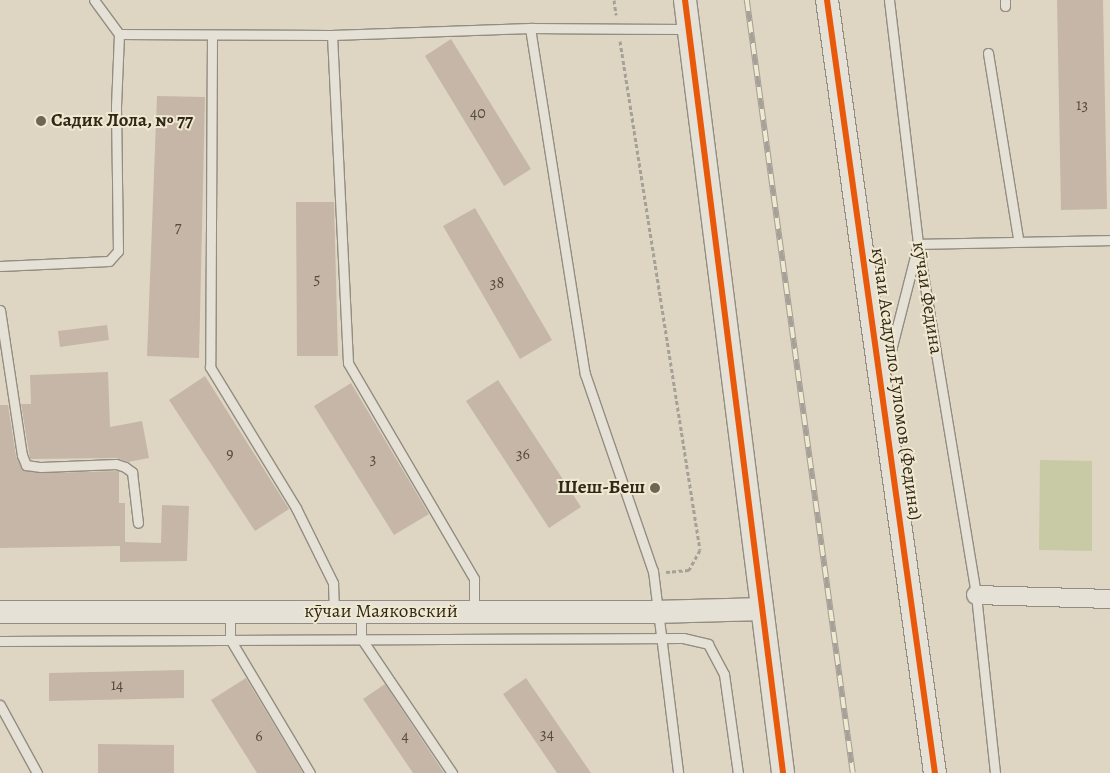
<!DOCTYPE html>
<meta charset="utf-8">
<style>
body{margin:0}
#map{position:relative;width:1110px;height:773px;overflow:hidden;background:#ded6c2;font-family:Alegreya,serif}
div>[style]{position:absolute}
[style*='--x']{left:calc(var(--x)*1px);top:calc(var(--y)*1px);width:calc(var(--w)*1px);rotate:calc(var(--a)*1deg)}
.green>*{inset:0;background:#c8caa5}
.building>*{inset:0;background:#c6b6a7}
.path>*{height:3px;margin-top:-1.5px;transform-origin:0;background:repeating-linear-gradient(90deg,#a5a198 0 4px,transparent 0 6.5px)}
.roads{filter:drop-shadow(1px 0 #938d81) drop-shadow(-1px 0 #938d81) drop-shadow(0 1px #938d81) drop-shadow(0 -1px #938d81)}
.service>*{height:9px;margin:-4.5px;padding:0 4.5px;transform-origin:4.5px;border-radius:4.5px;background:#e5e1d7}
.minor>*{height:18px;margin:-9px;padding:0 9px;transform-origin:9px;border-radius:9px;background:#e5e1d7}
.tertiary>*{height:22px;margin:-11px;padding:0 11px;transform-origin:11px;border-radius:11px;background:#e5e1d7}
.rail>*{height:5.5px;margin-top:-2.75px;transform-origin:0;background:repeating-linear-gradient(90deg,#f1e8d0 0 11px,#a5a198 0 22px);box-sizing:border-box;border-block:1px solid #a5a198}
.cycleway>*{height:6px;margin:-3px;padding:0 3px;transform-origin:3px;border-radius:3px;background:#e8590c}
.dots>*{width:14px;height:14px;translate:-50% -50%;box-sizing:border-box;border:2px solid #f1e8d0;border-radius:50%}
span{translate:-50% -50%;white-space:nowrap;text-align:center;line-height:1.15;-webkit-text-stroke:4px #f1e8d0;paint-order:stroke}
.number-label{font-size:16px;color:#564c3e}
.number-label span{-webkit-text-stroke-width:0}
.poi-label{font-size:19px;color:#31281b;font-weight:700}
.left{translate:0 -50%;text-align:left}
.right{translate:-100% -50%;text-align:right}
.street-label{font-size:19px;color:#31281b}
</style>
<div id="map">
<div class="green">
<i style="clip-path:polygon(1040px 460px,1092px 461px,1092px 551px,1039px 550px)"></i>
</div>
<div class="building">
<i style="clip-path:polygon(1057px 0,1103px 0,1107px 209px,1061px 210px)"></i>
<i style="clip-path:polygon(451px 39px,531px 169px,504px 186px,425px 56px)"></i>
<i style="clip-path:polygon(157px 96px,205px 97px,199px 358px,147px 356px)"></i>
<i style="clip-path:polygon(296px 202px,334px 202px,338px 356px,297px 356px)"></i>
<i style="clip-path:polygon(475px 208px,552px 340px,520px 359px,443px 226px)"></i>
<i style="clip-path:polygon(107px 325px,109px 340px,60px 347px,58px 331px)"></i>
<i style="clip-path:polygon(108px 372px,110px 427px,142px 421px,149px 458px,128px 462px,116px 458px,30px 459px,21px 404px,31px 404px,30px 375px)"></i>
<i style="clip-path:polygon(205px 376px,289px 509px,255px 531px,169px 400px)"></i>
<i style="clip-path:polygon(498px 380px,581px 507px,549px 528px,466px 401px)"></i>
<i style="clip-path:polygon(351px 383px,429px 514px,394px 535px,314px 406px)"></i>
<i style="clip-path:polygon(0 405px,8px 405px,16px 456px,23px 470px,41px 473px,119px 471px,119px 503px,125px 503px,125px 542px,161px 543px,162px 505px,189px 506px,187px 561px,120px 562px,120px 546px,0 548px)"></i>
<i style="clip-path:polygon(184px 670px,184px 698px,49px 701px,49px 673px)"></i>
<i style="clip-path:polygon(246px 678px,303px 773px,257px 773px,211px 700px)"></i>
<i style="clip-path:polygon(526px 678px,591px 773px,557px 773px,503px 694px)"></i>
<i style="clip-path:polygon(385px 684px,444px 773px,413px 773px,363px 699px)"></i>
<i style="clip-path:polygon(98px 744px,174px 745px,174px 773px,98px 773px)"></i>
</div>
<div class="path">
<i style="--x:614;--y:0;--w:15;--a:82"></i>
<i style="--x:620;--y:41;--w:515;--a:81.07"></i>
<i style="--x:700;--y:550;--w:23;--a:119"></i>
<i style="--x:689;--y:570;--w:23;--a:175"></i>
</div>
<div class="roads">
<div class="service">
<i style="--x:889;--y:0;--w:246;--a:83.2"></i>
<i style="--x:918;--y:244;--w:356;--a:80.6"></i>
<i style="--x:976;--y:595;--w:179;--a:83.9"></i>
<i style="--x:1005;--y:0;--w:6;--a:90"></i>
<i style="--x:530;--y:28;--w:350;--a:81"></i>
<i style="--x:585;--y:374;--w:208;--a:71"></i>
<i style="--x:653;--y:571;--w:204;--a:82.9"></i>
<i style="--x:119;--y:34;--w:213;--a:0.3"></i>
<i style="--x:332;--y:35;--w:198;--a:-2"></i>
<i style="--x:530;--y:28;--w:158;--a:0.4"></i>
<i style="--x:212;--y:35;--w:332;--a:90.3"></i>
<i style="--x:210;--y:367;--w:165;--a:58.6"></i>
<i style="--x:296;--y:508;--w:84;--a:63.7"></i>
<i style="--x:333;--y:583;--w:29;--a:88"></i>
<i style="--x:332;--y:35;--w:328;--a:87.2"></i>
<i style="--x:348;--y:363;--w:250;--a:59.7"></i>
<i style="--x:474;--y:579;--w:33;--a:90"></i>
<i style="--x:988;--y:53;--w:188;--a:80.8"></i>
<i style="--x:0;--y:266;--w:109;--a:-2.6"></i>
<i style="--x:109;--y:261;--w:13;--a:-48"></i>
<i style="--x:118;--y:251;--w:145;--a:-90.8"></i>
<i style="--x:116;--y:106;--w:72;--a:-87.6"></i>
<i style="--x:119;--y:34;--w:42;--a:-126.3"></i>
<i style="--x:0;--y:310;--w:147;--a:81.4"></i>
<i style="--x:22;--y:455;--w:11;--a:68"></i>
<i style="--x:26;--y:465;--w:15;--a:8"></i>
<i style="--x:41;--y:467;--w:75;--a:-2.3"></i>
<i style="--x:116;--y:464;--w:9;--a:18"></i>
<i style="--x:125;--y:467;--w:9;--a:36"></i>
<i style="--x:132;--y:472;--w:51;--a:83.3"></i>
<i style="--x:886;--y:370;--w:130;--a:-75.7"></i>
<i style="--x:918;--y:244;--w:192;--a:-1.2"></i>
<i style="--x:230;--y:613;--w:26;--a:90"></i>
<i style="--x:230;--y:639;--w:156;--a:59.2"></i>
<i style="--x:361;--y:613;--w:25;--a:90"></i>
<i style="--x:361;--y:638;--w:163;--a:56"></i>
<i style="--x:0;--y:641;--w:683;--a:-0.25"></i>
<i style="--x:683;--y:638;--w:26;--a:13"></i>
<i style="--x:708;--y:644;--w:34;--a:62"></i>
<i style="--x:724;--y:674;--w:100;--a:82"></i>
<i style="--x:0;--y:705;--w:77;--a:61.4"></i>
</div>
<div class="minor">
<i style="--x:976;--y:595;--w:134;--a:1.7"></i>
</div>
<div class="tertiary">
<i style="--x:685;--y:0;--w:779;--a:82.77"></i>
<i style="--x:827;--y:0;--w:781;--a:82.05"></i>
<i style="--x:0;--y:612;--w:656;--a:0"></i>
<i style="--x:656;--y:612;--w:106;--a:-1.6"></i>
</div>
</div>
<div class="rail">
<i style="--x:747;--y:0;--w:780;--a:82.19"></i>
</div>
<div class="cycleway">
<i style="--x:685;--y:0;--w:779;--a:82.77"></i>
<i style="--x:827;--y:0;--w:781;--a:82.05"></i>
</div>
<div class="dots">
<i style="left:41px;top:121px;background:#6e6555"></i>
<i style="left:655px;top:488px;background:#6e6555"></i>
</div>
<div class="number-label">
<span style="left:1082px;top:105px">13</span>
<span style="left:478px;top:113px">40</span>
<span style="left:178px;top:227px">7</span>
<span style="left:317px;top:279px">5</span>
<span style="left:497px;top:283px">38</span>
<span style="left:230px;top:454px">9</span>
<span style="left:523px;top:454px">36</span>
<span style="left:373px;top:459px">3</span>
<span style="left:117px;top:685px">14</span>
<span style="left:547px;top:734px">34</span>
<span style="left:259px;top:736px">6</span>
<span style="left:405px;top:736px">4</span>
</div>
<div class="poi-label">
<span class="left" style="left:51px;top:121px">Садик Лола, № 77</span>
<span class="right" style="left:645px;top:488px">Шеш-Беш</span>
</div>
<div class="street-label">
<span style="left:927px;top:298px;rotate:81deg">кӯчаи Федина</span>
<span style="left:896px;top:384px;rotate:82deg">кӯчаи Асадулло Ғуломов (Федина)</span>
<span style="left:381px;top:612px">кӯчаи Маяковский</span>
</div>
</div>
